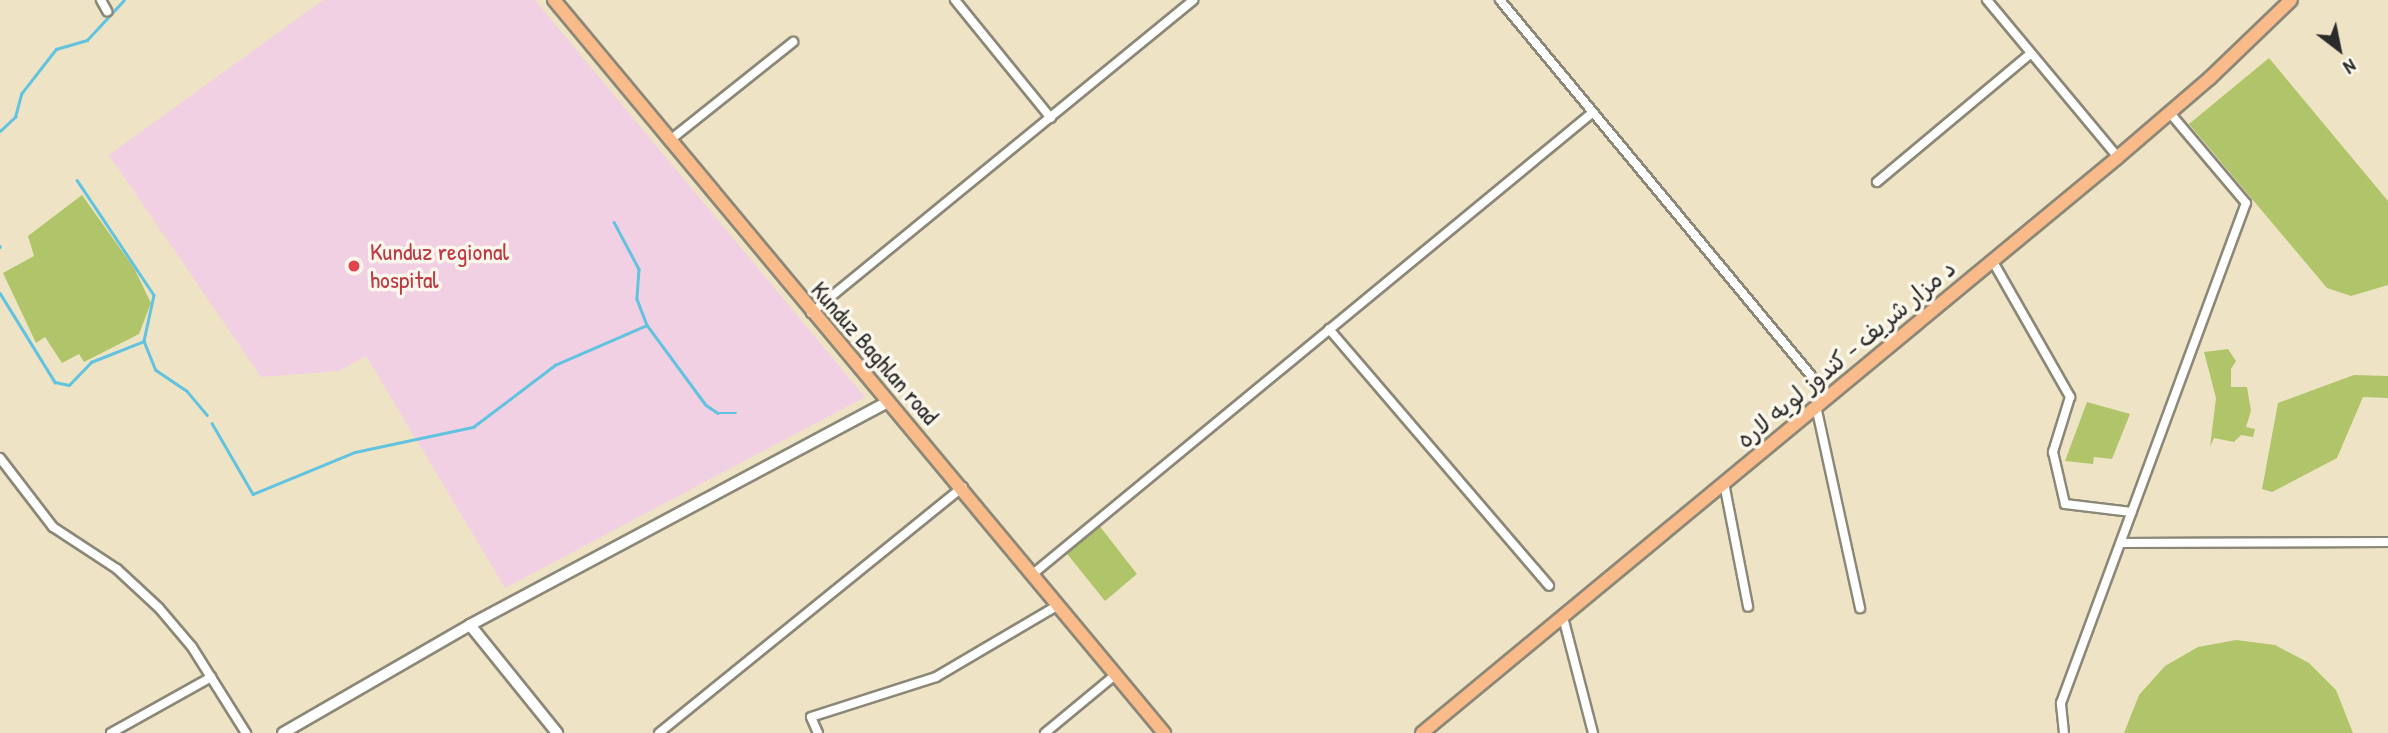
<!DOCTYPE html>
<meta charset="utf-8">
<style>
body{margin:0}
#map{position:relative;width:2388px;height:733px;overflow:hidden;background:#eee4c5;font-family:"Patrick Hand","Playpen Sans Arabic",sans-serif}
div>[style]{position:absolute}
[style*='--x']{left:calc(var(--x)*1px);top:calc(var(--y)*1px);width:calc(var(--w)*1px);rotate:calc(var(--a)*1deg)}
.built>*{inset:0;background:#f1d0e3}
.green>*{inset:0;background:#b0c569}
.stream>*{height:2.5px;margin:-1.25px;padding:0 1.25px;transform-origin:1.25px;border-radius:1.25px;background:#61c3df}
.roads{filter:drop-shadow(2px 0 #8c8878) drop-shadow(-2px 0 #8c8878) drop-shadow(0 2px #8c8878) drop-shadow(0 -2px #8c8878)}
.minor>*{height:8px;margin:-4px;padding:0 4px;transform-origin:4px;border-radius:4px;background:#fff}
.tertiary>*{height:10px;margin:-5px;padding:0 5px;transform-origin:5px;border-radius:5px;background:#fff}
.primary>*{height:12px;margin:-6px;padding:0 6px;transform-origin:6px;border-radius:6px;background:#fabb8b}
.trunk>*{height:12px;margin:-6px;padding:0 6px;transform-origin:6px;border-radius:6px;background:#fabb8b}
.dots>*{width:19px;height:19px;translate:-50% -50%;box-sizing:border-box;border:4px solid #fbf7ec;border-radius:50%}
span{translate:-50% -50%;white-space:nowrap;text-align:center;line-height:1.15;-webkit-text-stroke:7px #fbf7ec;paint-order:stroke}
.health-label{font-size:24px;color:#be3a42}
.left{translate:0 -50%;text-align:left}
.street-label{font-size:24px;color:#2b2b2b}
.north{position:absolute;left:2304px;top:14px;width:70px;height:70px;-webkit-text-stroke:5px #fbf7ec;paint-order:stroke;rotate:148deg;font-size:19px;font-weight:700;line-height:28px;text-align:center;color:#2b2b2b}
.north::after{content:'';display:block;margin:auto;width:24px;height:32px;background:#2b2b2b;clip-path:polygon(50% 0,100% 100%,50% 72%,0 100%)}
</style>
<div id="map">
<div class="built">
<i style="clip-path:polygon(323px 0,535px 0,865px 397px,505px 588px,366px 356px,339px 371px,261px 377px,109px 155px)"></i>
</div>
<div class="green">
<i style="clip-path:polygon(2269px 58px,2388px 201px,2388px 285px,2351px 296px,2327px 288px,2189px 124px)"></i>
<i style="clip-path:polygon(82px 195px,134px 268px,151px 303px,139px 334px,84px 362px,79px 354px,62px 363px,45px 337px,36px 343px,3px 273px,34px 256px,28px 236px)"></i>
<i style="clip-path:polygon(2228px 349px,2236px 361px,2231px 369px,2231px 387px,2247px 387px,2251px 411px,2246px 427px,2255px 429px,2253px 437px,2241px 435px,2234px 442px,2214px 438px,2210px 447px,2216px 398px,2204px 352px)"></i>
<i style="clip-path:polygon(2354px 375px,2388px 376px,2388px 398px,2363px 397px,2337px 458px,2272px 492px,2262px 489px,2278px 403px)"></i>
<i style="clip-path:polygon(2087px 402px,2130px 414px,2112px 459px,2094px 457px,2093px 464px,2065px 461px)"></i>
<i style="clip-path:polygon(1098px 524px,1137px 574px,1105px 601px,1064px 550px)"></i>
<i style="clip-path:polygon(2236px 640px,2275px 645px,2309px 663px,2336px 690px,2353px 733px,2124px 733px,2139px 695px,2165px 666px,2198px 647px)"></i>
</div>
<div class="stream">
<i style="--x:0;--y:131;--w:21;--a:-43"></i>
<i style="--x:15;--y:117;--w:24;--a:-75"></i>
<i style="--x:21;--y:94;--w:57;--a:-52.1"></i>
<i style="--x:56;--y:49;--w:32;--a:-16"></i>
<i style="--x:87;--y:40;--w:54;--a:-47.2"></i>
<i style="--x:77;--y:180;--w:138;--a:56.2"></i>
<i style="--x:154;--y:295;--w:47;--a:102.3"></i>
<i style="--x:614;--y:222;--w:53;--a:62"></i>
<i style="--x:639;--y:269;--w:30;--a:94"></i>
<i style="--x:637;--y:299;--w:28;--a:69"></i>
<i style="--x:647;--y:325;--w:99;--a:53.6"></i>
<i style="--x:706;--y:405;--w:14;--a:34"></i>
<i style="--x:718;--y:413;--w:18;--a:0"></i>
<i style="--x:0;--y:246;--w:1;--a:90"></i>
<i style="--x:0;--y:293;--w:105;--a:58.3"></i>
<i style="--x:55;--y:382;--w:14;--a:12"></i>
<i style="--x:69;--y:385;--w:32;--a:-46"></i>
<i style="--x:91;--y:362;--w:57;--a:-21.6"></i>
<i style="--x:144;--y:341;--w:31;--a:68"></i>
<i style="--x:156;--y:370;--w:37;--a:34"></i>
<i style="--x:187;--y:391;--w:31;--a:50"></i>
<i style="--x:212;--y:423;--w:82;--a:60"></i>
<i style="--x:253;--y:494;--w:110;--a:-22.4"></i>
<i style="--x:355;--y:452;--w:121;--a:-12"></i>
<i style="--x:473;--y:427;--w:103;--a:-37.1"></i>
<i style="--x:555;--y:365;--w:100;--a:-23.5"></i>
</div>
<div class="roads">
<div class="minor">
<i style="--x:101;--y:0;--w:13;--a:61"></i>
<i style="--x:955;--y:0;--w:152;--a:50.9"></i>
<i style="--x:1500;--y:0;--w:514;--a:50.37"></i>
<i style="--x:1987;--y:0;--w:204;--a:50.2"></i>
<i style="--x:669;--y:141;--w:159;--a:-38.6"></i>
<i style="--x:1877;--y:182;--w:199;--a:-39.9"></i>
<i style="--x:1992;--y:260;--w:158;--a:60.3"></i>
<i style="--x:2070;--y:397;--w:58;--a:107.2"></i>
<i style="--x:2053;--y:452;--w:53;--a:77"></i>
<i style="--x:2065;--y:504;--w:67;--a:6.8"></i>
<i style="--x:811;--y:313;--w:494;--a:-39.3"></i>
<i style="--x:1329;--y:329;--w:338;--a:49.4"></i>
<i style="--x:1816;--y:406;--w:207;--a:77.7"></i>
<i style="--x:0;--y:458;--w:87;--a:52.5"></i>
<i style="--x:53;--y:527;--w:77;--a:33.3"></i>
<i style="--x:117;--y:569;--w:57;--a:42.9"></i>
<i style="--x:159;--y:608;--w:51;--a:49.8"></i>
<i style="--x:192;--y:647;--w:102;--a:57.9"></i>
<i style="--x:1724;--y:483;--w:126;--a:79"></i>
<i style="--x:2121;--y:543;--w:267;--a:-0.2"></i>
<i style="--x:1034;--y:573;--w:723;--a:-39.5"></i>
<i style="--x:1563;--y:617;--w:120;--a:75.5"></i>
<i style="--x:111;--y:733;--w:115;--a:-29.2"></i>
<i style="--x:659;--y:733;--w:391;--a:-39"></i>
<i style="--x:818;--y:733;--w:17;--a:-114"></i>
<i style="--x:811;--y:717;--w:131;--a:-17.7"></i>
<i style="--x:936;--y:677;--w:142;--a:-30.5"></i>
<i style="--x:1045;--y:733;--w:89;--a:-39.6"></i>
<i style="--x:2064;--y:733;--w:30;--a:-96"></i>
<i style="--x:2061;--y:703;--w:533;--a:-69.7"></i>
<i style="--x:2246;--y:203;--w:118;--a:-130.2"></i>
</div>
<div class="tertiary">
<i style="--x:470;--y:625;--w:139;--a:51.1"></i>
<i style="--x:283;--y:733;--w:216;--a:-30"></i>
<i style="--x:470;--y:625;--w:474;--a:-28.1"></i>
</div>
<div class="primary">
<i style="--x:1422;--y:733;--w:903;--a:-39.61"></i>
<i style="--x:2118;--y:157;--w:121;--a:-40.7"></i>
<i style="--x:2210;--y:78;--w:112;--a:-43.9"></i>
</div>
<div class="trunk">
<i style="--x:554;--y:0;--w:954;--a:50.23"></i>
</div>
</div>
<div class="dots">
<i style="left:354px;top:266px;background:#e0444e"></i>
</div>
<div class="health-label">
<span class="left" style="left:370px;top:266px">Kunduz regional<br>hospital</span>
</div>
<div class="street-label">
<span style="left:875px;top:353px;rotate:49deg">Kunduz Baghlan road</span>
<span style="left:1846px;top:354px;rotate:-40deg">د مزار شریف - کندوز لویه لاره</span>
</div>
<div class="north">N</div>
</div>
